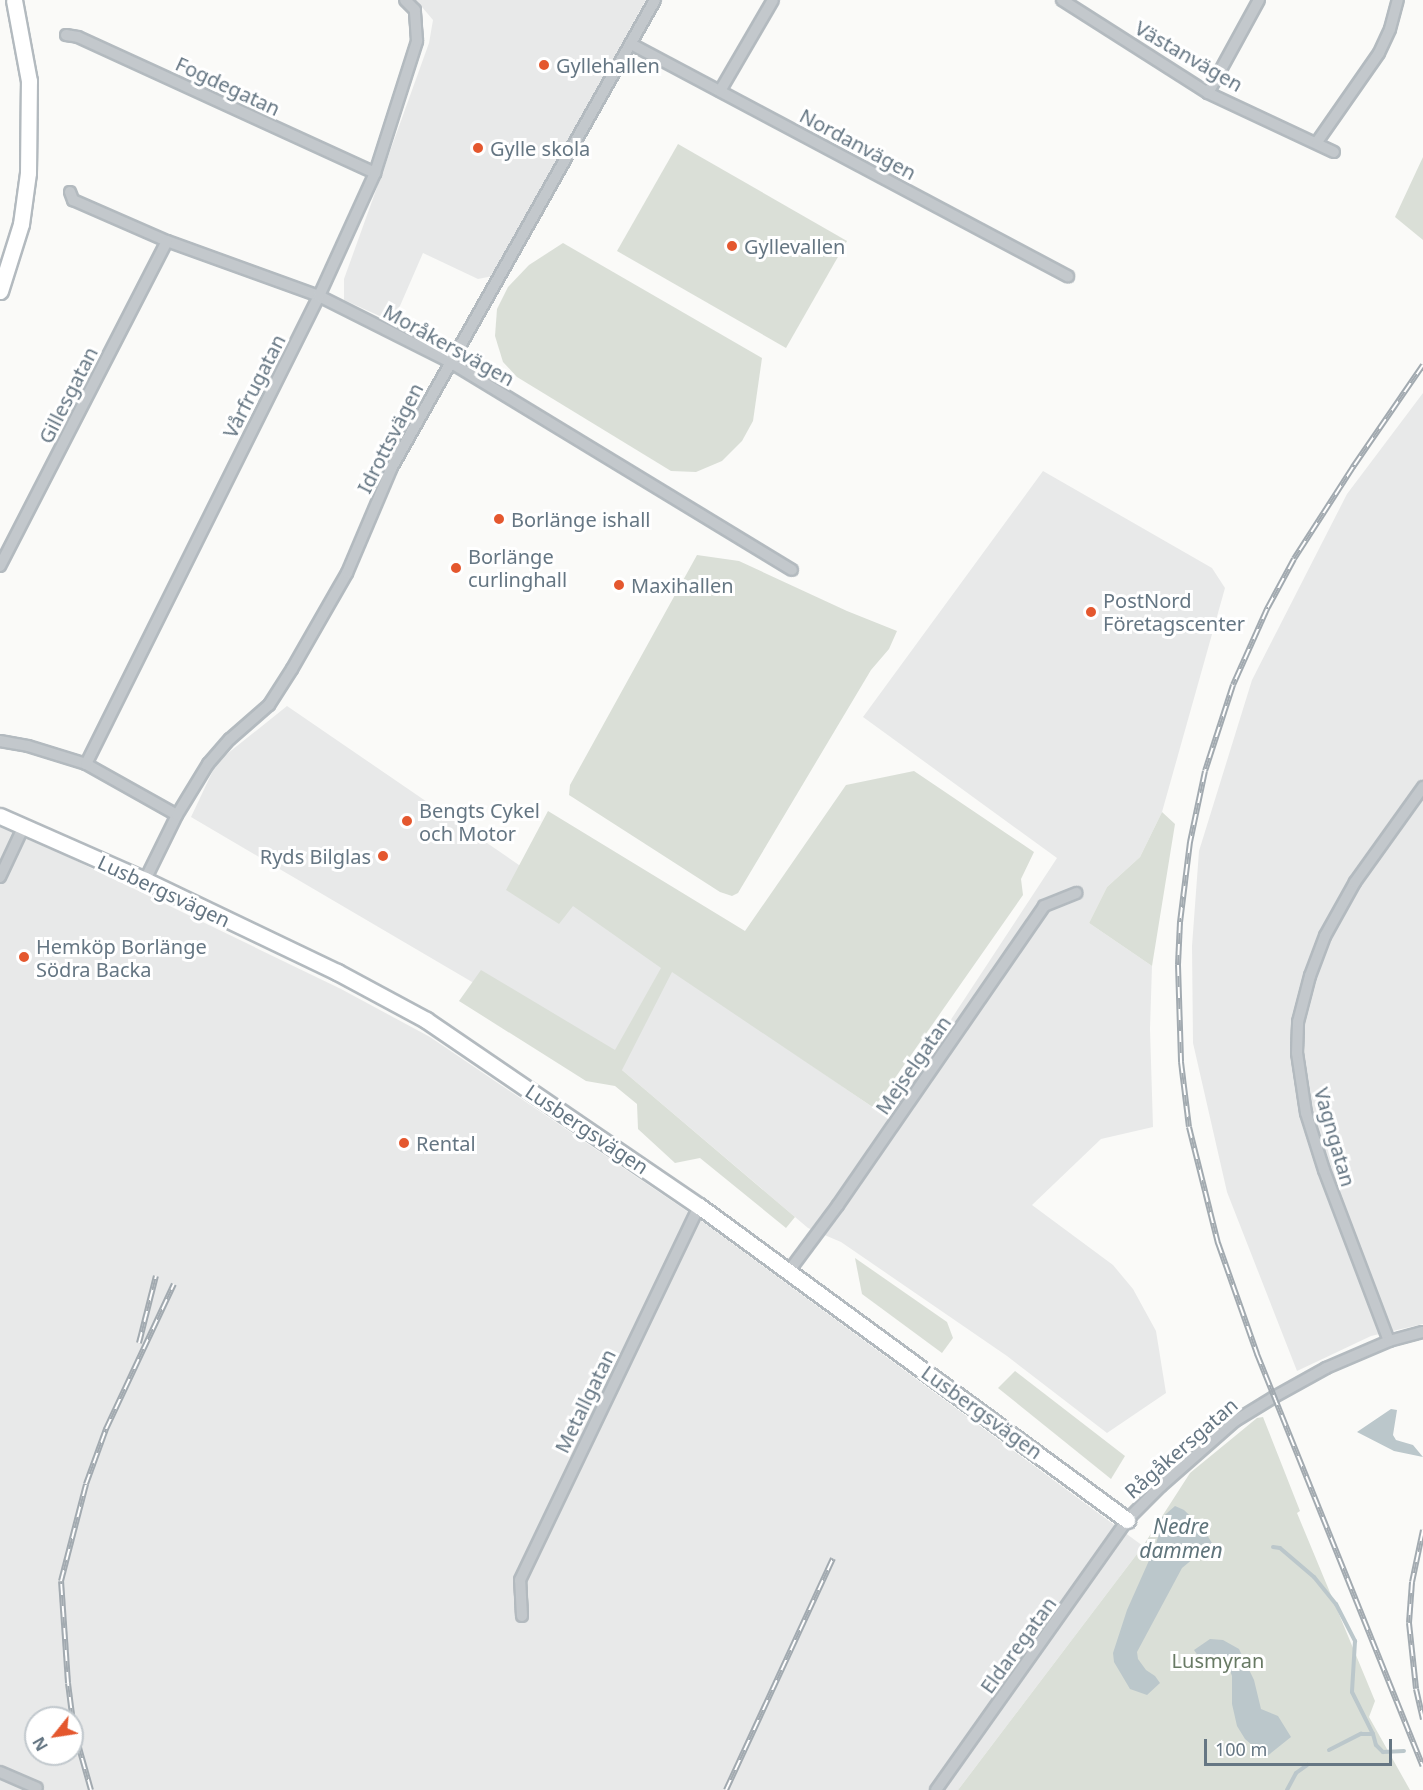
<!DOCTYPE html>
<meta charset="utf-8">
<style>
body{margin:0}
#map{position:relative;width:1423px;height:1790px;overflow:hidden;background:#fafaf8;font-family:"Noto Sans",sans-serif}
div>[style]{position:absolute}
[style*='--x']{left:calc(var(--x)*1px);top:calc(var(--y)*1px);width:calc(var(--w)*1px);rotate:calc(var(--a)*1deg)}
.built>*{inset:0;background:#e8e9e9}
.green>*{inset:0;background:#dadfd7}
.water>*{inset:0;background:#bbc7cb}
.stream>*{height:4px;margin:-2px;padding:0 2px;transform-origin:2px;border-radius:2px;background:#bbc7cb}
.roads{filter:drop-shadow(2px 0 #b3babf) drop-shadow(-2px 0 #b3babf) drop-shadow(0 2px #b3babf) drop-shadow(0 -2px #b3babf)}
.street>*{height:10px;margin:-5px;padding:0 5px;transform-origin:5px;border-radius:5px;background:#c3c8cc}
.secondary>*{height:15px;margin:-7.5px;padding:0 7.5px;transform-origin:7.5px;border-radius:7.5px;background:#fff}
.rail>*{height:6px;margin-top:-3px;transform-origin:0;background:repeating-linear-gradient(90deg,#fff 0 11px,#a2aab0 0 22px);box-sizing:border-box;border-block:2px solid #a2aab0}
.dots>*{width:16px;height:16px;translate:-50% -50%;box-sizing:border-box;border:3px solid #fff;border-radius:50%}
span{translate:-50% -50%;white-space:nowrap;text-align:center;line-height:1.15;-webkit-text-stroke:6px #fff;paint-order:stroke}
.street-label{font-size:20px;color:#657683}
.poi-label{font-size:20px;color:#657683}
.left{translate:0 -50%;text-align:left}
.right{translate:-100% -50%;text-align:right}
.park-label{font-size:20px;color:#687a64}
.water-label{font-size:21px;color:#60757c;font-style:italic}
.north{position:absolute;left:24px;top:1706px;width:60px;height:60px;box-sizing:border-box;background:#fff;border:2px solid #c1c8cd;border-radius:50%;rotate:240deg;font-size:16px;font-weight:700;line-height:24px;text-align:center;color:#657683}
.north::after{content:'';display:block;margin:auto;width:21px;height:27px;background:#e4572e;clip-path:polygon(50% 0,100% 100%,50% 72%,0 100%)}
.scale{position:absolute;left:1204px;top:1739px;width:188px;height:27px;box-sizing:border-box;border:3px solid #657683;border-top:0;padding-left:8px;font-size:18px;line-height:21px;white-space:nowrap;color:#657683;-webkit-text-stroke:4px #fff;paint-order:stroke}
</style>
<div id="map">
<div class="built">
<i style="clip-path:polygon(416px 0,646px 0,493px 276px,478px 279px,423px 253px,393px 322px,344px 300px,344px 279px,429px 43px,433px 20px)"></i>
<i style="clip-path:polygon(1423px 393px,1423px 1324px,1371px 1336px,1297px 1371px,1227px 1192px,1193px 1043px,1192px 946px,1199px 851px,1252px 680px,1347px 494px)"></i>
<i style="clip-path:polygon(1043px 471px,1212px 568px,1225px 588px,1162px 812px,1140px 857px,1107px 887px,1089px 923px,1152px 966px,1150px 1029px,1153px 1127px,1101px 1139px,1032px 1205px,1113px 1265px,1133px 1289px,1156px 1331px,1166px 1393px,1107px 1433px,1007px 1356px,841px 1242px,808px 1228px,622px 1070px,191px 817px,217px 762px,287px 706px,887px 1117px,1057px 858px,863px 717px)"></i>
<i style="clip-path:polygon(evenodd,0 824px,341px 989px,430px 1037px,703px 1222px,1143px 1546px,958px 1790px,0 1790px,0 824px,36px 1718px,72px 1718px,72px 1754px,36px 1754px,36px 1718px)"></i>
</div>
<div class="green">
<i style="clip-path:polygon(678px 144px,847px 241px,786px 348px,617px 251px)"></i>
<i style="clip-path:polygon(1423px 157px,1423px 240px,1395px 217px)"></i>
<i style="clip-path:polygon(563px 243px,762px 358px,753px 421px,742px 441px,722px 461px,696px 472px,671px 471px,517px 377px,503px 362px,495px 336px,497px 309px,508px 287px,529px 265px)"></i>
<i style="clip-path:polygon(697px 555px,739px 561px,847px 611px,897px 631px,889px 649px,871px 670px,738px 893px,732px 896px,720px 892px,569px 795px,570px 785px)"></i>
<i style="clip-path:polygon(914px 771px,1034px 852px,1021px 879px,1023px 895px,874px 1108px,672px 972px,622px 1070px,795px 1217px,786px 1228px,700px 1158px,675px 1163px,638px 1129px,637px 1104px,615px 1086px,586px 1081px,459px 1001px,481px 970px,615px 1050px,661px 968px,573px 906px,559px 924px,506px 890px,548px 811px,745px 931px,846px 785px)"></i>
<i style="clip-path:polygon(1162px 812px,1175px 824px,1152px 966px,1089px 923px,1107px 887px,1140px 857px)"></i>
<i style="clip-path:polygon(855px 1258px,947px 1322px,953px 1338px,942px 1353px,862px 1294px)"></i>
<i style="clip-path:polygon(1015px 1371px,1125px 1456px,1111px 1479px,998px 1388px)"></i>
<i style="clip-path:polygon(1263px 1417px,1300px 1511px,1297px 1513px,1375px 1701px,1369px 1717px,1410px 1790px,958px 1790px,1143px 1546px,1190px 1473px,1257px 1418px)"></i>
</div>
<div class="water">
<i style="clip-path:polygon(1391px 1409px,1397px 1410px,1393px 1435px,1396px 1440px,1413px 1445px,1423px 1457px,1394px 1451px,1357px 1432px)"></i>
<i style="clip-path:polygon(1175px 1506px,1184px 1510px,1202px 1527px,1212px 1543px,1182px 1568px,1137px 1652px,1138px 1659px,1146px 1670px,1155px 1676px,1160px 1683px,1147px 1695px,1130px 1689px,1114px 1662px,1113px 1653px,1127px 1610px,1155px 1547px,1160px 1530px,1158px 1521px)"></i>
<i style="clip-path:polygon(1210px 1639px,1223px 1640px,1239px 1649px,1254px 1680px,1261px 1709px,1278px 1716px,1291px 1737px,1266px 1757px,1245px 1739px,1237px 1726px,1232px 1704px,1232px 1676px,1228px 1665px,1213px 1659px,1201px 1660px,1194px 1650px)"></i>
</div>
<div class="stream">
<i style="--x:1273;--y:1547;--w:7;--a:8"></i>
<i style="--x:1280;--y:1548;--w:45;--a:40.5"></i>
<i style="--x:1314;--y:1577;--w:35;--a:51"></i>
<i style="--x:1336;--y:1604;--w:42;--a:62.8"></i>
<i style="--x:1355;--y:1641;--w:51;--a:93.4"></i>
<i style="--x:1352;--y:1692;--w:47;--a:63.4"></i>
<i style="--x:1329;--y:1750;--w:36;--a:-27"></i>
<i style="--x:1361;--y:1734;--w:12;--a:0"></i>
<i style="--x:1373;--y:1734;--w:11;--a:75"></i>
<i style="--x:1376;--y:1745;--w:10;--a:45"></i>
<i style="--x:1383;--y:1752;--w:21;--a:-3"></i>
<i style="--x:1287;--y:1790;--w:19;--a:-62"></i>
<i style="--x:1296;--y:1773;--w:14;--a:-36"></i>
</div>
<div class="roads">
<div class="street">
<i style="--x:1062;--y:0;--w:173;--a:32.5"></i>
<i style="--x:1208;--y:93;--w:139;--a:25.1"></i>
<i style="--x:66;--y:35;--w:12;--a:9"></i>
<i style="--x:78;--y:37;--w:327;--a:24.6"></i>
<i style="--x:631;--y:44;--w:495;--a:28"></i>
<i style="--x:720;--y:91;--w:105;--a:-59.8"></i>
<i style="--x:1208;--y:93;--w:106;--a:-61.3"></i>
<i style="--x:1317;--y:142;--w:108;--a:-55.1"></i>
<i style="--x:1379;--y:53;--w:26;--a:-65"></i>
<i style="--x:1390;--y:29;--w:30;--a:-75"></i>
<i style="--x:70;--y:192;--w:9;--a:69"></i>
<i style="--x:73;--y:200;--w:103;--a:23.6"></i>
<i style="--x:167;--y:241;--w:162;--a:19.9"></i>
<i style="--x:319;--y:296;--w:147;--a:26.7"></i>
<i style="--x:450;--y:362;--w:400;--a:31.3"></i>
<i style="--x:0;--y:566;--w:365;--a:-62.8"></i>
<i style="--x:0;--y:741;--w:28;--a:10"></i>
<i style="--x:28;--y:746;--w:61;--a:17.2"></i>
<i style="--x:86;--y:764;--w:104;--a:29.3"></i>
<i style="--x:86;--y:764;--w:523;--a:-63.53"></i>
<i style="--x:319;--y:296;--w:135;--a:-65.5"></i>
<i style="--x:375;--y:173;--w:139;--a:-72.3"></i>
<i style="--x:417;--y:41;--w:31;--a:-94"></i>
<i style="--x:415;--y:10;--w:14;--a:-135"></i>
<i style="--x:0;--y:877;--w:54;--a:-64.9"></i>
<i style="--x:145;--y:880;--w:72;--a:-63.8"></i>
<i style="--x:177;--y:815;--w:60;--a:-58.7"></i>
<i style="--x:208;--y:764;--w:33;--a:-49"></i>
<i style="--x:230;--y:739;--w:52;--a:-41.1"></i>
<i style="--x:269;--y:705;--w:43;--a:-57.4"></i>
<i style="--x:292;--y:669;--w:111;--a:-60.2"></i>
<i style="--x:347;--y:573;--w:115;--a:-67"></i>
<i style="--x:392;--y:467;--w:536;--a:-60.61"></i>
<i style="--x:789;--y:1271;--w:82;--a:-53.4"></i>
<i style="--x:838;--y:1205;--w:363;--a:-55.4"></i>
<i style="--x:1044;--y:906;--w:35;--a:-22"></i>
<i style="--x:1389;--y:1341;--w:183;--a:-110.8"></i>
<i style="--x:1324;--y:1170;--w:60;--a:-107.5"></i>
<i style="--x:1306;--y:1113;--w:61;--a:-98.5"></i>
<i style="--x:1297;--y:1053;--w:31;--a:-88"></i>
<i style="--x:1298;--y:1022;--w:48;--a:-75.4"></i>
<i style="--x:1310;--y:976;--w:43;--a:-69.4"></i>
<i style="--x:1325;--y:936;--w:62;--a:-60.9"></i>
<i style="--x:1355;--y:882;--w:117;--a:-54.4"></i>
<i style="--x:522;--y:1616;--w:36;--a:-93"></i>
<i style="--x:520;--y:1580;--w:415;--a:-64.4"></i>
<i style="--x:0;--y:1772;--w:40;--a:23.4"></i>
<i style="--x:936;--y:1790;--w:331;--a:-54.7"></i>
<i style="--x:1127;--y:1520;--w:48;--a:-45"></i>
<i style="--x:1161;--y:1486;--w:98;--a:-41.3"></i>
<i style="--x:1235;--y:1421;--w:46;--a:-31.6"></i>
<i style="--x:1274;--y:1397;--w:60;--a:-29.1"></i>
<i style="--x:1326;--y:1368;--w:69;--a:-23.2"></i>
<i style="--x:1389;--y:1341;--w:35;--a:-15"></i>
</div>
<div class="secondary">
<i style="--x:0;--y:291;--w:70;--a:-72.6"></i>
<i style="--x:21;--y:224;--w:51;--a:-82.2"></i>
<i style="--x:28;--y:173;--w:92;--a:-89.4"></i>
<i style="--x:29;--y:81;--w:82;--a:-100.5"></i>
<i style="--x:0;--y:816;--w:158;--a:23.8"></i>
<i style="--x:145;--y:880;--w:213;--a:25.6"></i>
<i style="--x:337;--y:972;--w:101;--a:28.3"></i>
<i style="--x:426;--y:1020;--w:330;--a:34.3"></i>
<i style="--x:699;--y:1206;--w:531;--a:36.27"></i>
</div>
</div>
<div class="rail">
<i style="--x:1423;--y:365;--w:124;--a:124.5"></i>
<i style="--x:1353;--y:467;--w:109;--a:122.7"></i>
<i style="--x:1294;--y:559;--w:57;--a:118.4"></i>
<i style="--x:1267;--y:609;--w:83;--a:114.1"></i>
<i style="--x:1233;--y:685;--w:90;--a:108"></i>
<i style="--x:1205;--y:771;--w:73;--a:101.9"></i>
<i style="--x:1190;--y:842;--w:81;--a:97.1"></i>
<i style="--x:1180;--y:922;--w:43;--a:92.7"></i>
<i style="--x:1178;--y:965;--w:97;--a:88.2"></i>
<i style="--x:1181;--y:1062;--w:65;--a:83"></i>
<i style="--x:1189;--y:1127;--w:120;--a:76"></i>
<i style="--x:1218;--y:1243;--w:118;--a:70.6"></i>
<i style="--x:1257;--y:1354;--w:444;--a:68.1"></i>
<i style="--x:139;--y:1343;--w:69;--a:-75.8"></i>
<i style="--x:1423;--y:1530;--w:53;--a:101.9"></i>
<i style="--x:1412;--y:1582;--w:41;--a:94.2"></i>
<i style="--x:1409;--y:1623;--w:66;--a:83.9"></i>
<i style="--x:1416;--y:1689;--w:31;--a:77"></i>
<i style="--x:91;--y:1790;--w:62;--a:-105.8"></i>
<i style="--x:74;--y:1730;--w:47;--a:-97.3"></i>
<i style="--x:68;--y:1683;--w:102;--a:-93.9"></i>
<i style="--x:61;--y:1581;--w:100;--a:-75.5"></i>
<i style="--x:86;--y:1484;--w:59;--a:-70"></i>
<i style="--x:106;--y:1429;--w:160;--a:-64.9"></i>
<i style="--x:726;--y:1790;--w:255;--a:-65.2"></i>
</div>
<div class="dots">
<i style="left:544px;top:65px;background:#e4572e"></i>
<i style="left:478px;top:148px;background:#e4572e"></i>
<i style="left:732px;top:246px;background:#e4572e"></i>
<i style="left:499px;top:519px;background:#e4572e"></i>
<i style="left:456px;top:568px;background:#e4572e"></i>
<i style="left:619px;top:585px;background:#e4572e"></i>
<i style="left:1091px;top:612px;background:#e4572e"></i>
<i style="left:407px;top:821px;background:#e4572e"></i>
<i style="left:383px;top:856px;background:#e4572e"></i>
<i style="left:24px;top:957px;background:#e4572e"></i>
<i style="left:404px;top:1143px;background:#e4572e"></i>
</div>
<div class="street-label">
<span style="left:1189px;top:56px;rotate:30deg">Västanvägen</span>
<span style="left:228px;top:86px;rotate:25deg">Fogdegatan</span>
<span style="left:858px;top:144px;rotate:28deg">Nordanvägen</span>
<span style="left:449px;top:345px;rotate:29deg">Moråkersvägen</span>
<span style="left:254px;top:386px;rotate:-63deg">Vårfrugatan</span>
<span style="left:68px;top:395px;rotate:-63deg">Gillesgatan</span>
<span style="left:390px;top:438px;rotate:-63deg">Idrottsvägen</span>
<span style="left:164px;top:891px;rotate:25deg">Lusbergsvägen</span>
<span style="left:913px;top:1065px;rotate:-55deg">Mejselgatan</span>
<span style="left:587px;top:1129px;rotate:34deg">Lusbergsvägen</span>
<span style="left:1335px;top:1137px;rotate:74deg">Vagngatan</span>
<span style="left:585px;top:1401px;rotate:-64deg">Metallgatan</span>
<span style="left:982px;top:1412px;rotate:36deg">Lusbergsvägen</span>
<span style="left:1181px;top:1448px;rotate:-41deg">Rågåkersgatan</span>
<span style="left:1018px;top:1645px;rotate:-54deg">Eldaregatan</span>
</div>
<div class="poi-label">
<span class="left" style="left:556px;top:65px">Gyllehallen</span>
<span class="left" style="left:490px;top:148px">Gylle skola</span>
<span class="left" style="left:744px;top:246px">Gyllevallen</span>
<span class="left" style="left:511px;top:519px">Borlänge ishall</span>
<span class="left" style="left:468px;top:568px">Borlänge<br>curlinghall</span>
<span class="left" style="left:631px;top:585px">Maxihallen</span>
<span class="left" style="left:1103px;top:612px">PostNord<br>Företagscenter</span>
<span class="left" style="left:419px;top:822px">Bengts Cykel<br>och Motor</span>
<span class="right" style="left:371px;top:856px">Ryds Bilglas</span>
<span class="left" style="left:36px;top:958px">Hemköp Borlänge<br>Södra Backa</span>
<span class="left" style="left:416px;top:1143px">Rental</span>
</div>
<div class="park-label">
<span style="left:1218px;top:1660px">Lusmyran</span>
</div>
<div class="water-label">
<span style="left:1181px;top:1538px">Nedre<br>dammen</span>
</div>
<div class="north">N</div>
<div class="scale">100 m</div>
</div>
